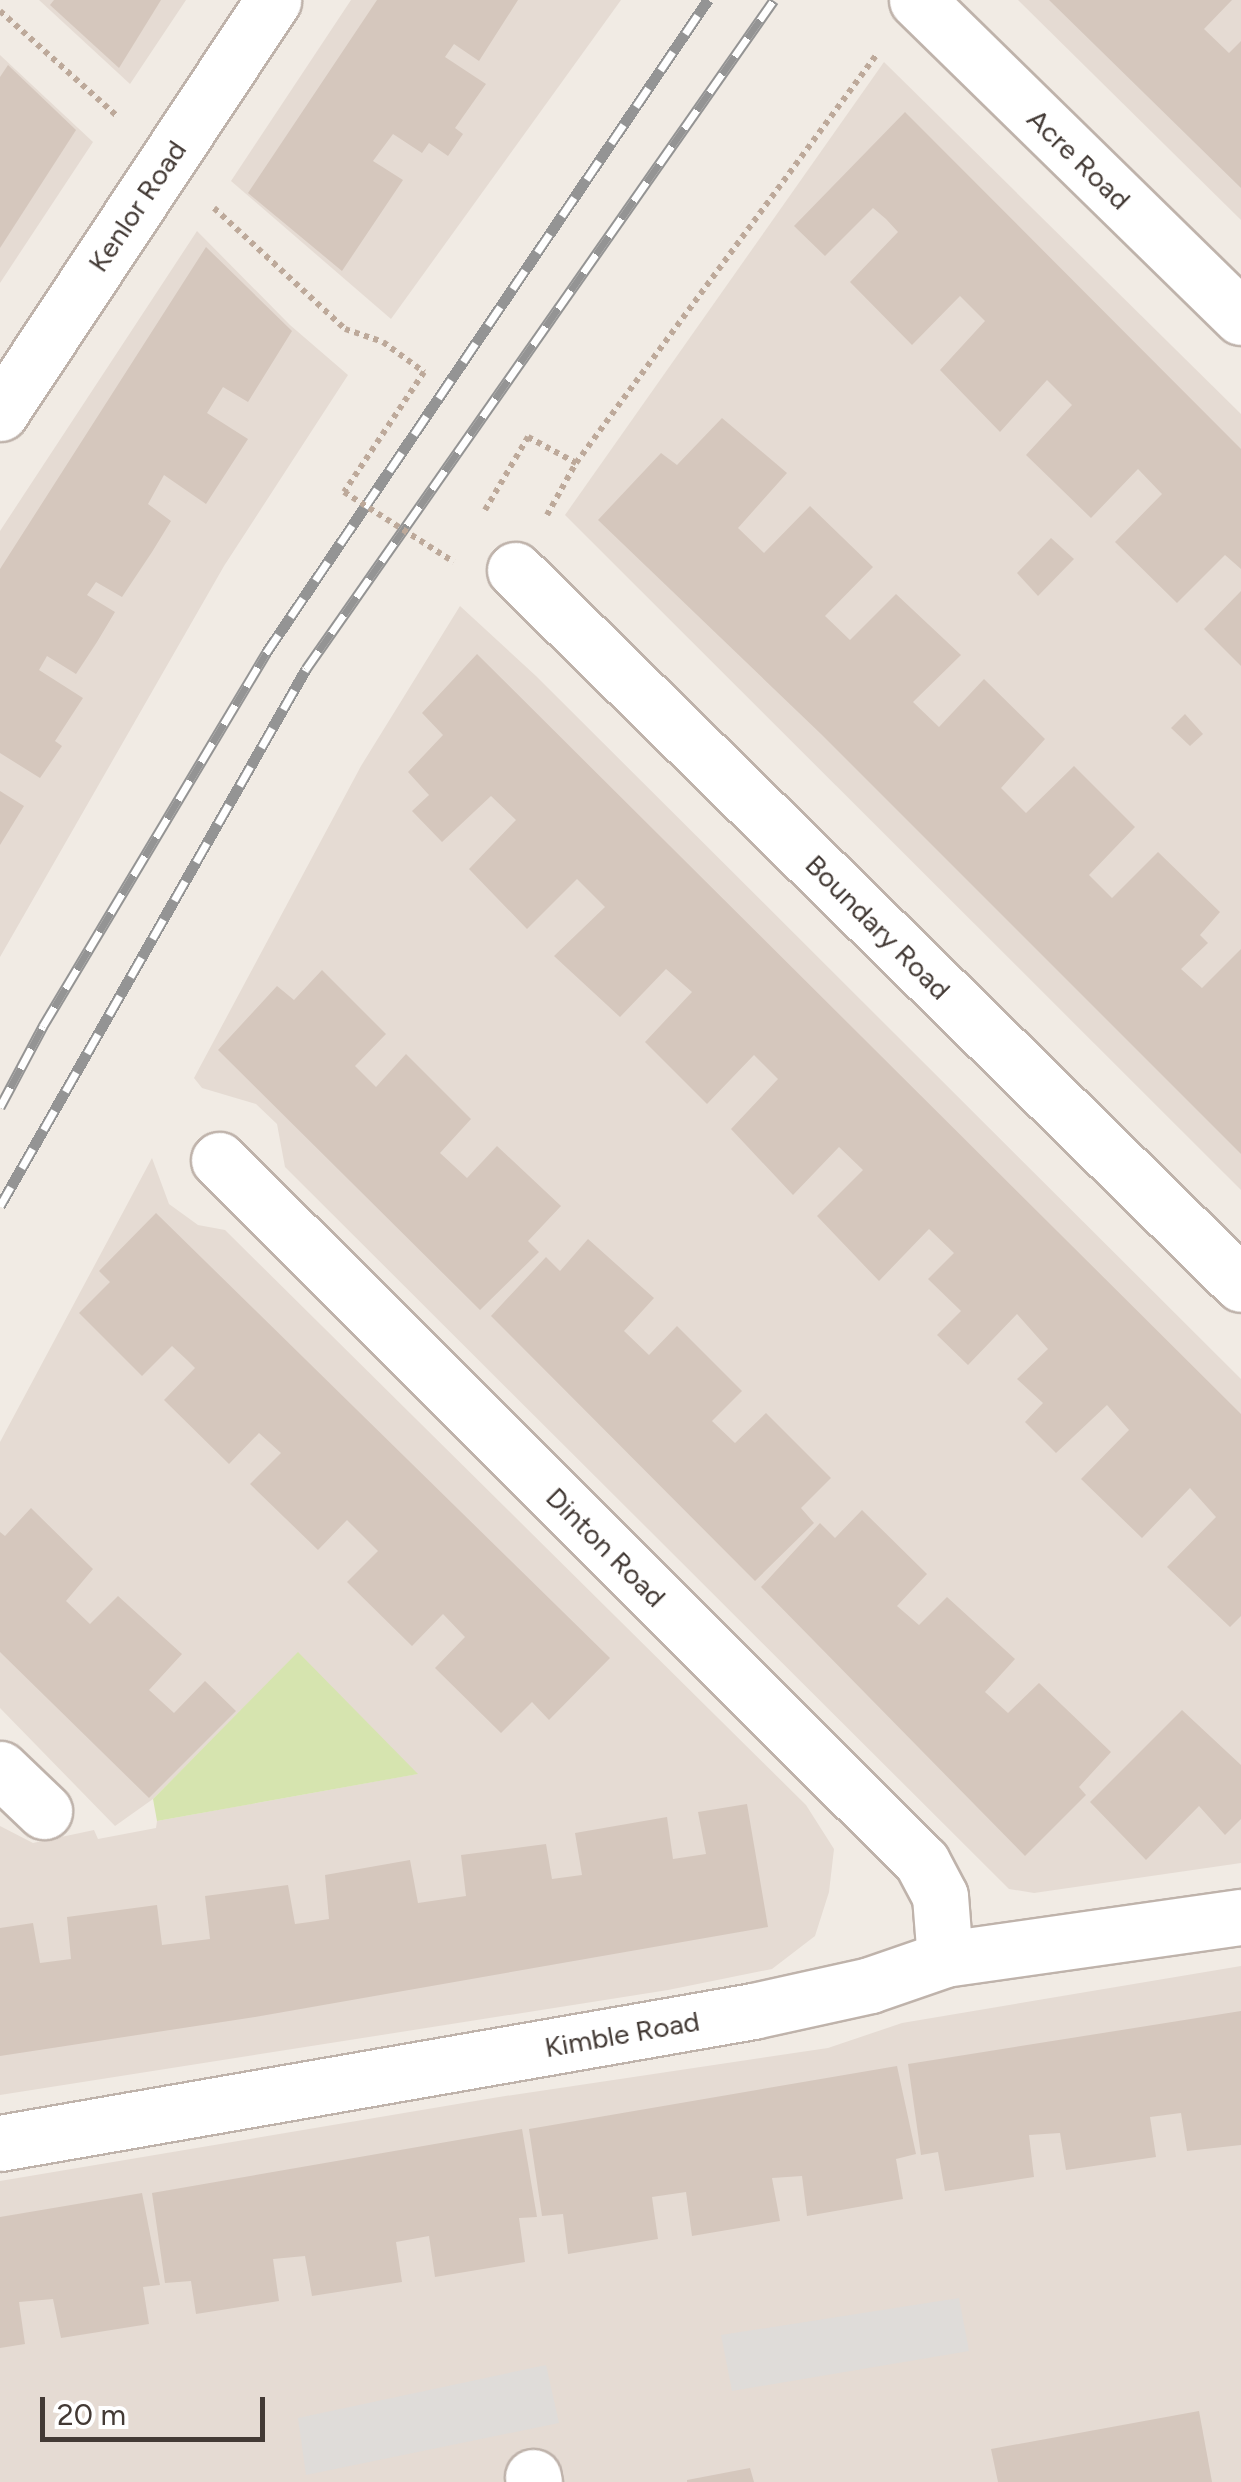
<!DOCTYPE html>
<style>
body{margin:0}
#map{position:relative;width:1241px;height:2482px;overflow:hidden;background:#f1ebe4;font-family:Figtree,sans-serif}
div>[style]{position:absolute}
[style*='--x']{left:calc(var(--x)*1px);top:calc(var(--y)*1px);width:calc(var(--w)*1px);rotate:calc(var(--a)*1deg)}
.residential>*{inset:0;background:#e5dbd3}
.green>*{inset:0;background:#d6e4af}
.parking>*{inset:0;background:#dfdcd9}
.building>*{inset:0;background:#d5c7bd}
.path>*{height:6px;margin-top:-3px;transform-origin:0;background:repeating-linear-gradient(90deg,#bda99a 0 5px,transparent 0 10px)}
.roads{filter:drop-shadow(2px 0 #bfb3ab) drop-shadow(-2px 0 #bfb3ab) drop-shadow(0 2px #bfb3ab) drop-shadow(0 -2px #bfb3ab)}
.minor>*{height:55px;margin:-27.5px;padding:0 27.5px;transform-origin:27.5px;border-radius:27.5px;background:#fff}
.rail>*{height:11px;margin-top:-5.5px;transform-origin:0;background:repeating-linear-gradient(90deg,#fff 0 22px,#949494 0 44px);box-sizing:border-box;border-block:2px solid #949494}
.path-bridge>*{height:6px;margin-top:-3px;transform-origin:0;background:repeating-linear-gradient(90deg,#bda99a 0 5px,transparent 0 10px)}
span{translate:-50% -50%;white-space:nowrap;text-align:center;line-height:1.15;-webkit-text-stroke:8px #fff;paint-order:stroke}
.street-label{font-size:28px;color:#433a35}
.scale{position:absolute;left:40px;top:2397px;width:225px;height:45px;box-sizing:border-box;border:5px solid #433a35;border-top:0;padding-left:12px;font-size:30px;line-height:35px;white-space:nowrap;color:#433a35;-webkit-text-stroke:8px #fff;paint-order:stroke}
</style>
<div id="map">
<div class="residential">
<i style="clip-path:polygon(39px 0,186px 0,130px 84px)"></i>
<i style="clip-path:polygon(351px 0,621px 0,391px 319px,231px 181px)"></i>
<i style="clip-path:polygon(1018px 0,1241px 0,1241px 220px,1019px 1px)"></i>
<i style="clip-path:polygon(0 55px,93px 142px,0 283px)"></i>
<i style="clip-path:polygon(884px 62px,1241px 414px,1241px 1190px,565px 515px)"></i>
<i style="clip-path:polygon(197px 231px,290px 325px,348px 375px,224px 566px,0 957px,0 531px)"></i>
<i style="clip-path:polygon(460px 606px,536px 676px,1241px 1379px,1241px 1863px,1034px 1893px,1009px 1889px,285px 1167px,277px 1124px,256px 1104px,202px 1088px,194px 1078px,361px 766px)"></i>
<i style="clip-path:polygon(152px 1158px,169px 1204px,198px 1225px,225px 1230px,806px 1805px,834px 1849px,829px 1892px,815px 1936px,772px 1969px,668px 1990px,0 2095px,0 1826px,33px 1843px,94px 1830px,98px 1839px,156px 1828px,157px 1821px,417px 1774px,298px 1653px,153px 1799px,115px 1826px,0 1708px,0 1442px)"></i>
<i style="clip-path:polygon(1241px 1966px,1241px 2482px,0 2482px,0 2181px,499px 2097px,828px 2048px,902px 2023px)"></i>
</div>
<div class="green">
<i style="clip-path:polygon(298px 1652px,418px 1774px,157px 1821px,153px 1799px)"></i>
</div>
<div class="parking">
<i style="clip-path:polygon(959px 2298px,969px 2351px,732px 2391px,721px 2335px)"></i>
<i style="clip-path:polygon(546px 2365px,559px 2423px,306px 2475px,298px 2418px)"></i>
</div>
<div class="building">
<i style="clip-path:polygon(54px 0,161px 0,119px 68px,50px 5px)"></i>
<i style="clip-path:polygon(377px 0,518px 0,479px 61px,454px 44px,445px 57px,486px 84px,455px 128px,463px 134px,448px 156px,429px 143px,422px 153px,393px 134px,373px 161px,403px 180px,342px 271px,248px 193px)"></i>
<i style="clip-path:polygon(1049px 0,1232px 0,1204px 29px,1229px 53px,1241px 41px,1241px 188px)"></i>
<i style="clip-path:polygon(8px 65px,76px 130px,0 248px,0 77px)"></i>
<i style="clip-path:polygon(905px 112px,1241px 449px,1241px 569px,1225px 555px,1177px 603px,1115px 542px,1162px 494px,1138px 469px,1091px 518px,1026px 455px,1072px 405px,1047px 380px,1000px 432px,940px 370px,985px 321px,960px 296px,912px 345px,850px 282px,898px 232px,886px 219px,873px 208px,825px 256px,794px 226px)"></i>
<i style="clip-path:polygon(206px 247px,292px 331px,248px 402px,223px 387px,207px 413px,248px 439px,206px 504px,164px 475px,148px 504px,171px 521px,152px 552px,122px 597px,96px 582px,87px 595px,115px 612px,97px 642px,76px 674px,47px 656px,39px 670px,83px 698px,55px 741px,62px 746px,40px 778px,0 753px,0 569px)"></i>
<i style="clip-path:polygon(722px 418px,787px 473px,738px 528px,764px 553px,810px 506px,873px 567px,825px 616px,850px 640px,896px 594px,961px 655px,913px 702px,939px 727px,984px 679px,1045px 739px,1001px 788px,1026px 813px,1074px 766px,1135px 827px,1089px 875px,1112px 898px,1158px 852px,1220px 912px,1200px 935px,1208px 943px,1181px 969px,1202px 988px,1241px 949px,1241px 1154px,821px 734px,598px 520px,661px 453px,677px 465px)"></i>
<i style="clip-path:polygon(1051px 538px,1074px 559px,1038px 596px,1017px 573px)"></i>
<i style="clip-path:polygon(1241px 591px,1241px 666px,1204px 629px)"></i>
<i style="clip-path:polygon(477px 654px,1241px 1414px,1241px 1616px,1230px 1627px,1167px 1567px,1216px 1517px,1190px 1488px,1142px 1538px,1081px 1479px,1129px 1430px,1107px 1405px,1056px 1453px,1025px 1422px,1043px 1403px,1017px 1379px,1048px 1349px,1017px 1314px,968px 1365px,937px 1335px,961px 1311px,928px 1279px,954px 1253px,929px 1229px,879px 1281px,817px 1216px,863px 1170px,839px 1147px,793px 1195px,731px 1129px,778px 1079px,754px 1055px,707px 1104px,645px 1042px,692px 992px,666px 969px,620px 1017px,554px 956px,605px 907px,577px 879px,527px 929px,469px 869px,516px 820px,491px 796px,442px 842px,412px 811px,429px 795px,408px 772px,443px 735px,422px 713px)"></i>
<i style="clip-path:polygon(1185px 714px,1203px 734px,1190px 746px,1171px 728px)"></i>
<i style="clip-path:polygon(0 791px,24px 806px,0 845px)"></i>
<i style="clip-path:polygon(322px 970px,386px 1034px,355px 1066px,376px 1087px,406px 1054px,471px 1119px,440px 1153px,467px 1178px,497px 1146px,561px 1206px,528px 1241px,539px 1252px,480px 1310px,218px 1050px,277px 986px,294px 1000px)"></i>
<i style="clip-path:polygon(156px 1213px,610px 1658px,549px 1720px,532px 1702px,501px 1733px,435px 1668px,465px 1637px,443px 1614px,412px 1646px,347px 1582px,378px 1551px,347px 1520px,318px 1550px,250px 1484px,281px 1453px,259px 1433px,229px 1464px,164px 1400px,195px 1368px,187px 1360px,172px 1346px,142px 1376px,79px 1313px,110px 1282px,99px 1271px)"></i>
<i style="clip-path:polygon(588px 1239px,654px 1298px,624px 1331px,649px 1355px,677px 1326px,742px 1391px,712px 1421px,735px 1443px,766px 1413px,831px 1478px,801px 1508px,814px 1523px,755px 1581px,491px 1316px,546px 1257px,560px 1271px)"></i>
<i style="clip-path:polygon(31px 1508px,93px 1569px,66px 1601px,90px 1624px,118px 1596px,182px 1654px,149px 1690px,174px 1713px,205px 1681px,236px 1711px,149px 1798px,0 1652px,0 1532px,5px 1536px)"></i>
<i style="clip-path:polygon(862px 1510px,927px 1574px,897px 1606px,919px 1625px,947px 1597px,1015px 1659px,985px 1692px,1008px 1713px,1039px 1683px,1111px 1752px,1079px 1787px,1086px 1795px,1025px 1856px,761px 1587px,820px 1523px,835px 1538px)"></i>
<i style="clip-path:polygon(1182px 1710px,1241px 1765px,1241px 1819px,1225px 1835px,1199px 1806px,1146px 1860px,1090px 1802px)"></i>
<i style="clip-path:polygon(747px 1804px,768px 1927px,255px 2017px,0 2056px,0 1928px,33px 1923px,40px 1963px,71px 1959px,67px 1917px,157px 1905px,162px 1945px,210px 1939px,205px 1896px,288px 1885px,295px 1924px,310px 1922px,329px 1919px,325px 1875px,410px 1860px,418px 1903px,466px 1896px,461px 1855px,546px 1844px,552px 1879px,582px 1875px,575px 1833px,667px 1817px,673px 1859px,706px 1854px,698px 1812px)"></i>
<i style="clip-path:polygon(1241px 2011px,1241px 2145px,1187px 2151px,1181px 2113px,1150px 2117px,1156px 2157px,1066px 2170px,1060px 2133px,1029px 2135px,1034px 2177px,945px 2191px,938px 2152px,921px 2155px,908px 2064px)"></i>
<i style="clip-path:polygon(897px 2066px,916px 2154px,896px 2159px,903px 2199px,807px 2216px,802px 2176px,772px 2178px,780px 2221px,692px 2236px,686px 2192px,652px 2197px,658px 2239px,568px 2254px,563px 2214px,542px 2216px,529px 2129px)"></i>
<i style="clip-path:polygon(522px 2129px,537px 2217px,519px 2218px,525px 2262px,435px 2277px,429px 2236px,396px 2242px,402px 2282px,312px 2296px,305px 2256px,273px 2259px,279px 2301px,196px 2314px,191px 2281px,165px 2283px,152px 2193px)"></i>
<i style="clip-path:polygon(142px 2193px,160px 2285px,143px 2287px,149px 2324px,61px 2338px,53px 2299px,19px 2302px,25px 2344px,0 2348px,0 2217px)"></i>
<i style="clip-path:polygon(1199px 2411px,1212px 2482px,998px 2482px,991px 2449px)"></i>
<i style="clip-path:polygon(750px 2468px,754px 2482px,687px 2482px,687px 2480px)"></i>
</div>
<div class="path">
<i style="--x:0;--y:11;--w:159;--a:41.9"></i>
<i style="--x:214;--y:208;--w:178;--a:42.7"></i>
<i style="--x:345;--y:329;--w:40;--a:18.9"></i>
<i style="--x:383;--y:342;--w:51;--a:36.2"></i>
<i style="--x:424;--y:372;--w:144;--a:123.7"></i>
<i style="--x:485;--y:510;--w:85;--a:-59.5"></i>
<i style="--x:528;--y:437;--w:55;--a:28.4"></i>
<i style="--x:547;--y:515;--w:60;--a:-60.9"></i>
<i style="--x:576;--y:463;--w:508;--a:-53.65"></i>
</div>
<div class="roads">
<div class="minor">
<i style="--x:917;--y:0;--w:453;--a:44.4"></i>
<i style="--x:0;--y:413;--w:495;--a:-56.5"></i>
<i style="--x:515;--y:570;--w:1018;--a:44.52"></i>
<i style="--x:219;--y:1160;--w:993;--a:44.96"></i>
<i style="--x:922;--y:1862;--w:38;--a:62"></i>
<i style="--x:940;--y:1896;--w:63;--a:85.5"></i>
<i style="--x:0;--y:1769;--w:61;--a:43.7"></i>
<i style="--x:0;--y:2143;--w:764;--a:-9.94"></i>
<i style="--x:753;--y:2011;--w:120;--a:-12.5"></i>
<i style="--x:870;--y:1985;--w:79;--a:-19.1"></i>
<i style="--x:945;--y:1959;--w:299;--a:-8.1"></i>
<i style="--x:533;--y:2477;--w:5;--a:79"></i>
</div>
</div>
<div class="rail">
<i style="--x:0;--y:1107;--w:92;--a:-62"></i>
<i style="--x:43;--y:1026;--w:435;--a:-59.1"></i>
<i style="--x:266;--y:653;--w:789;--a:-55.91"></i>
<i style="--x:0;--y:1206;--w:618;--a:-60.32"></i>
<i style="--x:306;--y:669;--w:816;--a:-55.03"></i>
</div>
<div class="path-bridge">
<i style="--x:344;--y:492;--w:130;--a:32.5"></i>
</div>
<div class="street-label">
<span style="left:1079px;top:159px;rotate:44deg">Acre Road</span>
<span style="left:137px;top:206px;rotate:-56deg">Kenlor Road</span>
<span style="left:878px;top:927px;rotate:45deg">Boundary Road</span>
<span style="left:606px;top:1547px;rotate:45deg">Dinton Road</span>
<span style="left:622px;top:2034px;rotate:-10deg">Kimble Road</span>
</div>
<div class="scale">20 m</div>
</div>
